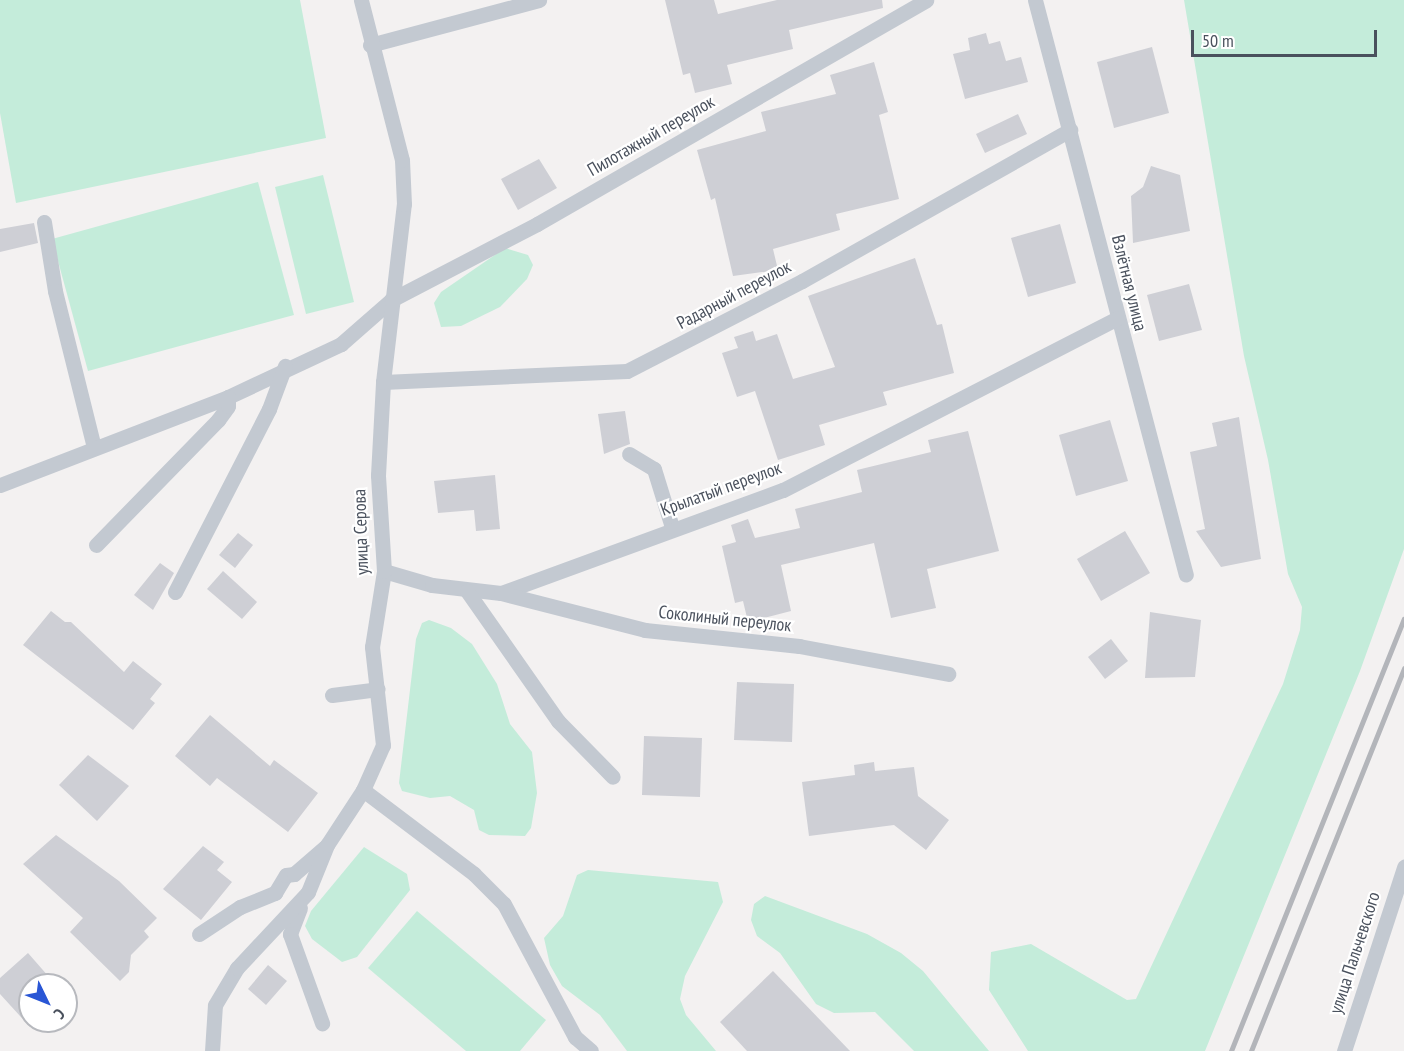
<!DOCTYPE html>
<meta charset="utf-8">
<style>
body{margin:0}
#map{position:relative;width:1404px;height:1051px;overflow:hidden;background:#f3f1f1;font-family:"PT Sans Narrow",sans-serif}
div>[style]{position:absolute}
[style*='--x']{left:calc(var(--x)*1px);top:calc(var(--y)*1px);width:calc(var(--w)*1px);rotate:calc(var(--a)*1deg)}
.green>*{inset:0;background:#c4ecda}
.building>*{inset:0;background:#cecfd5}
.lane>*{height:15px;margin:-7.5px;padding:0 7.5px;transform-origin:7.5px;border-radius:7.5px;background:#c3c9d1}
.rail>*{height:4.5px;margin:-2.25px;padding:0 2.25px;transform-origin:2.25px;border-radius:2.25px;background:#b3b5ba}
span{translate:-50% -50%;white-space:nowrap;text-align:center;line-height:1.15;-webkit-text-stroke:4.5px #fff;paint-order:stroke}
.street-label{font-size:18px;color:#4a515d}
.north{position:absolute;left:18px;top:973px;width:60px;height:60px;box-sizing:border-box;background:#fff;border:2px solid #b7b9be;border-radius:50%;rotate:133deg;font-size:16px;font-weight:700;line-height:24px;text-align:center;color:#4a515d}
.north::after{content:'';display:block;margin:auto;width:21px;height:27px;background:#2956d5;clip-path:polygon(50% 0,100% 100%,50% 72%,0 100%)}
.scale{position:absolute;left:1191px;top:30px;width:186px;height:27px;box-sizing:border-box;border:3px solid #4a515d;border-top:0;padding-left:8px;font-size:18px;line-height:21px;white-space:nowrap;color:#4a515d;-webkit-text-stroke:4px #fff;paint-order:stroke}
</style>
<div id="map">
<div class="green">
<i style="clip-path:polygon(0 0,300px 0,326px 138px,16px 203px,0 113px)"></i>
<i style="clip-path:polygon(1184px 0,1404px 0,1404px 549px,1360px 671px,1205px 1051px,1028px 1051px,989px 990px,991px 952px,1031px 944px,1127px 1000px,1136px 999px,1283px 684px,1300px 630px,1302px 607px,1288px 574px,1268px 460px,1244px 356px)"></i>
<i style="clip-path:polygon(323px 175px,354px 302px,306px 314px,275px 187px)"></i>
<i style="clip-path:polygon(258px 182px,294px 315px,88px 371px,52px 239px)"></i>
<i style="clip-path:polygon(505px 248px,528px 255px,533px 265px,527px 279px,500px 307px,461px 326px,441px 327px,434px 303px,441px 292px)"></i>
<i style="clip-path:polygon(429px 620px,451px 628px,472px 644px,497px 684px,510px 724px,532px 752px,537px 793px,531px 828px,525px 836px,489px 835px,479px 830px,474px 810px,450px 796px,430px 798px,402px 791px,399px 783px,416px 639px,422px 623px)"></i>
<i style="clip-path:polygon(364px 847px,407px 874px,410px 890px,357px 957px,342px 962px,312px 939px,305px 926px,311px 911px)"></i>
<i style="clip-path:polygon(588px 870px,718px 882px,723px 902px,685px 976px,680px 999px,686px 1015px,716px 1051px,627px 1051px,600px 1015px,562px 986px,550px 965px,544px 938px,563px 916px,577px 875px)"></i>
<i style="clip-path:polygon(765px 896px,867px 934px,901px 953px,923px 971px,989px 1051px,914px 1051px,875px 1012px,834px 1013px,816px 1004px,780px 953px,757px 936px,751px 920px,754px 904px)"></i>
<i style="clip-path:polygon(417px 911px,546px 1020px,520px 1051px,466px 1051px,368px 968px)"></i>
</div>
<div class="building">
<i style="clip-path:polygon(665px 0,714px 0,718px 14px,777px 0,882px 0,883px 8px,789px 30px,793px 49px,727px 65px,732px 84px,695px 93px,690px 73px,683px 75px)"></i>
<i style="clip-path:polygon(986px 33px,989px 44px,1000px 41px,1006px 61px,1021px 57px,1028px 82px,965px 99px,953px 54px,970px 50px,968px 38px)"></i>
<i style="clip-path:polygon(1152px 47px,1169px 113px,1114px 128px,1097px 62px)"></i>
<i style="clip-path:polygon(874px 62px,888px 112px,879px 115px,899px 199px,836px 214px,840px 230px,773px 249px,778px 270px,733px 276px,715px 198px,711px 200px,697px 150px,766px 131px,761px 112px,836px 94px,830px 75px)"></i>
<i style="clip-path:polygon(1018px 114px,1027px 134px,985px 153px,976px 134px)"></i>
<i style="clip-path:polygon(539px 159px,557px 188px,518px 210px,501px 179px)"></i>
<i style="clip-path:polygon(1151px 166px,1180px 175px,1190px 231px,1133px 243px,1131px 196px,1143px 187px)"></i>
<i style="clip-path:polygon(34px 223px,38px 243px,0 252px,0 229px)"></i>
<i style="clip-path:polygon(1060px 224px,1076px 283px,1028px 297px,1011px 238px)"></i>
<i style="clip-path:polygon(915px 258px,937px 325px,942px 324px,954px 373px,883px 392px,887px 405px,819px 425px,825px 445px,778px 460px,755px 391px,737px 397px,722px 353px,738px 348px,734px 337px,753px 331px,756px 341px,777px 334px,793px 379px,835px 367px,808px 296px)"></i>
<i style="clip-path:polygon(1189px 284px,1202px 330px,1159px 341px,1147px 295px)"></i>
<i style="clip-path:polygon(625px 411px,630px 444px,604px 454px,598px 414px)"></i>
<i style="clip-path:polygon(1239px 417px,1261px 559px,1221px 567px,1196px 531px,1205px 529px,1190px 452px,1217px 446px,1212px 423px)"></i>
<i style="clip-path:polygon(1110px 420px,1128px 481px,1076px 496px,1059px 435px)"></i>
<i style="clip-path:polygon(968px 431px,999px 551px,927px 569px,936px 608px,891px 618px,874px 543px,781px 565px,791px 611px,748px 622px,743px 601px,735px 603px,722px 546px,736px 542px,731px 525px,748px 519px,755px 538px,800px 528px,795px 509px,862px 492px,857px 470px,931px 452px,928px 440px)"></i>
<i style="clip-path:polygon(495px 475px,500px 529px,476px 531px,474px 510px,438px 513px,434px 481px)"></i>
<i style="clip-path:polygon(1125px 531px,1150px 573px,1101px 601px,1077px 559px)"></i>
<i style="clip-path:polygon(238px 533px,253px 545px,235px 568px,219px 555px)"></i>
<i style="clip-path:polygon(160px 563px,174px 573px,153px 610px,134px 595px)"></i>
<i style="clip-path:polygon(223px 571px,257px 602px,242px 619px,207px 589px)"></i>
<i style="clip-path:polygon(51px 611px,65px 622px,71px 622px,124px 672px,133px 661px,162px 684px,150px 699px,155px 703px,133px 730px,23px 645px)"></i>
<i style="clip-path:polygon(1150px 612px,1201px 620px,1195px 677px,1145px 678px)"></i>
<i style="clip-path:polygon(1111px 639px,1128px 661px,1105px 679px,1088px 657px)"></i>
<i style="clip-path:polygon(737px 682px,794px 684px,792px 742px,734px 740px)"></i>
<i style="clip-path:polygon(210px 715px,270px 766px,274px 760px,318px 793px,288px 832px,217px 778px,210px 786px,175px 756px)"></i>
<i style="clip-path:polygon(644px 736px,702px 738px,700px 797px,642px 795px)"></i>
<i style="clip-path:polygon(88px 755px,129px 786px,97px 821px,59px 785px)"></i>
<i style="clip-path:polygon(874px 762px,875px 771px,914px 767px,918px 796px,949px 820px,926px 850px,894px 825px,809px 836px,802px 782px,855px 775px,854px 765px)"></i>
<i style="clip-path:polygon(56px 835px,119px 881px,157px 918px,144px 931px,149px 937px,131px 955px,129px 972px,120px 981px,70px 932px,83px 918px,23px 864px)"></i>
<i style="clip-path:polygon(203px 846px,224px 862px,217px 870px,232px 882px,201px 920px,163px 889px)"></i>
<i style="clip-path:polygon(28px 953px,56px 985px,30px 985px,30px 1027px,0 994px,0 978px)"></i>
<i style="clip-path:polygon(268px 965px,287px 981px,266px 1005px,248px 989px)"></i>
<i style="clip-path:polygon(773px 971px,850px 1051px,747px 1051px,720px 1022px)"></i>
</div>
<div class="lane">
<i style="--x:1035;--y:0;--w:594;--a:75.29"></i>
<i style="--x:370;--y:45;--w:175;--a:-14.9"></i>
<i style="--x:44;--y:222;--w:70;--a:80.9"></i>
<i style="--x:55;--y:291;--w:161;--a:76"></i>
<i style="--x:383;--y:382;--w:244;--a:-2.6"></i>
<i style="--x:627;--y:371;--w:197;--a:-27.2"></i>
<i style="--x:802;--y:281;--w:308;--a:-29.4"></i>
<i style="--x:629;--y:454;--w:29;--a:31"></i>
<i style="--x:654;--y:469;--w:61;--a:72.8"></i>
<i style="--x:0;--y:485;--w:244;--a:-21.1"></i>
<i style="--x:228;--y:397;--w:125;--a:-25.1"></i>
<i style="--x:341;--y:344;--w:67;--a:-41.3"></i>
<i style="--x:391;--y:300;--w:165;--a:-27.5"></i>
<i style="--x:537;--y:224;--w:449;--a:-29.9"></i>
<i style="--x:96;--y:545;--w:175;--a:-45.7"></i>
<i style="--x:218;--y:420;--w:17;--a:-54"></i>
<i style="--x:228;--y:406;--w:9;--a:-90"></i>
<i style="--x:384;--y:571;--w:50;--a:16.3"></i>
<i style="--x:432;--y:585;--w:69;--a:6.6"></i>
<i style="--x:501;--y:593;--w:300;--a:-20.1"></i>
<i style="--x:783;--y:490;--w:376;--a:-27.2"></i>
<i style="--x:467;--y:591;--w:159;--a:55"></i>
<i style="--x:558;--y:721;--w:78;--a:45.5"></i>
<i style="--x:175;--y:592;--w:206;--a:-62.8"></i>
<i style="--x:269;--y:409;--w:46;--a:-69.6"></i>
<i style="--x:501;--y:593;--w:149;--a:14.4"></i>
<i style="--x:645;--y:630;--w:155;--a:5.9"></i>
<i style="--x:799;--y:646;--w:152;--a:10.6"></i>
<i style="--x:332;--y:695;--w:46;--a:-7.4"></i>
<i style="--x:363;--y:790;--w:139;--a:37.1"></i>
<i style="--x:474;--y:874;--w:42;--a:45"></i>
<i style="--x:504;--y:904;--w:151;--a:61.9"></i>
<i style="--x:575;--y:1037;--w:21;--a:41"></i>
<i style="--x:300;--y:908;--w:28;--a:111"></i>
<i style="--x:290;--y:934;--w:95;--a:70.2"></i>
<i style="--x:199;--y:934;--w:49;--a:-33.4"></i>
<i style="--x:240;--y:907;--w:38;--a:-22"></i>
<i style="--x:275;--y:893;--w:21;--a:-59"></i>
<i style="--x:286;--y:875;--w:8;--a:-7"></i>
<i style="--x:294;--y:874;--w:41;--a:-41.1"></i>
<i style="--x:212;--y:1051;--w:46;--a:-86.3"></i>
<i style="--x:215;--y:1005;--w:43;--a:-59.3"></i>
<i style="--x:237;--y:968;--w:104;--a:-46.9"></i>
<i style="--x:308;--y:892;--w:51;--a:-68"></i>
<i style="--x:327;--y:845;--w:66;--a:-56.8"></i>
<i style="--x:363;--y:790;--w:49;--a:-66"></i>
<i style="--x:383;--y:745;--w:99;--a:-96.4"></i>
<i style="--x:372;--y:647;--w:77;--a:-81"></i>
<i style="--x:384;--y:571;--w:96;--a:-93.6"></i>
<i style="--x:378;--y:475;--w:93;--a:-86.9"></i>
<i style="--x:383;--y:382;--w:179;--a:-83.3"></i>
<i style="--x:404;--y:204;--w:44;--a:-92.6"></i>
<i style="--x:402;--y:160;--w:165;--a:-104.4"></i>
<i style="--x:1344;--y:1051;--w:194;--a:-71.9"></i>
</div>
<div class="rail">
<i style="--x:1231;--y:1051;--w:465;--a:-68.2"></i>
<i style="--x:1251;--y:1051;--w:412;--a:-68.2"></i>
</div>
<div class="street-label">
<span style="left:651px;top:136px;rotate:-30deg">Пилотажный переулок</span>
<span style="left:1129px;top:283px;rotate:76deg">Взлётная улица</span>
<span style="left:734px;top:295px;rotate:-28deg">Радарный переулок</span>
<span style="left:721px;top:489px;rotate:-20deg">Крылатый переулок</span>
<span style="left:361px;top:532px;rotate:-92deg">улица Серова</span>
<span style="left:725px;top:619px;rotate:6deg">Соколиный переулок</span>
<span style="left:1355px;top:953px;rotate:-72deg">улица Пальчевского</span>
</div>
<div class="north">С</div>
<div class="scale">50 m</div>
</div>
